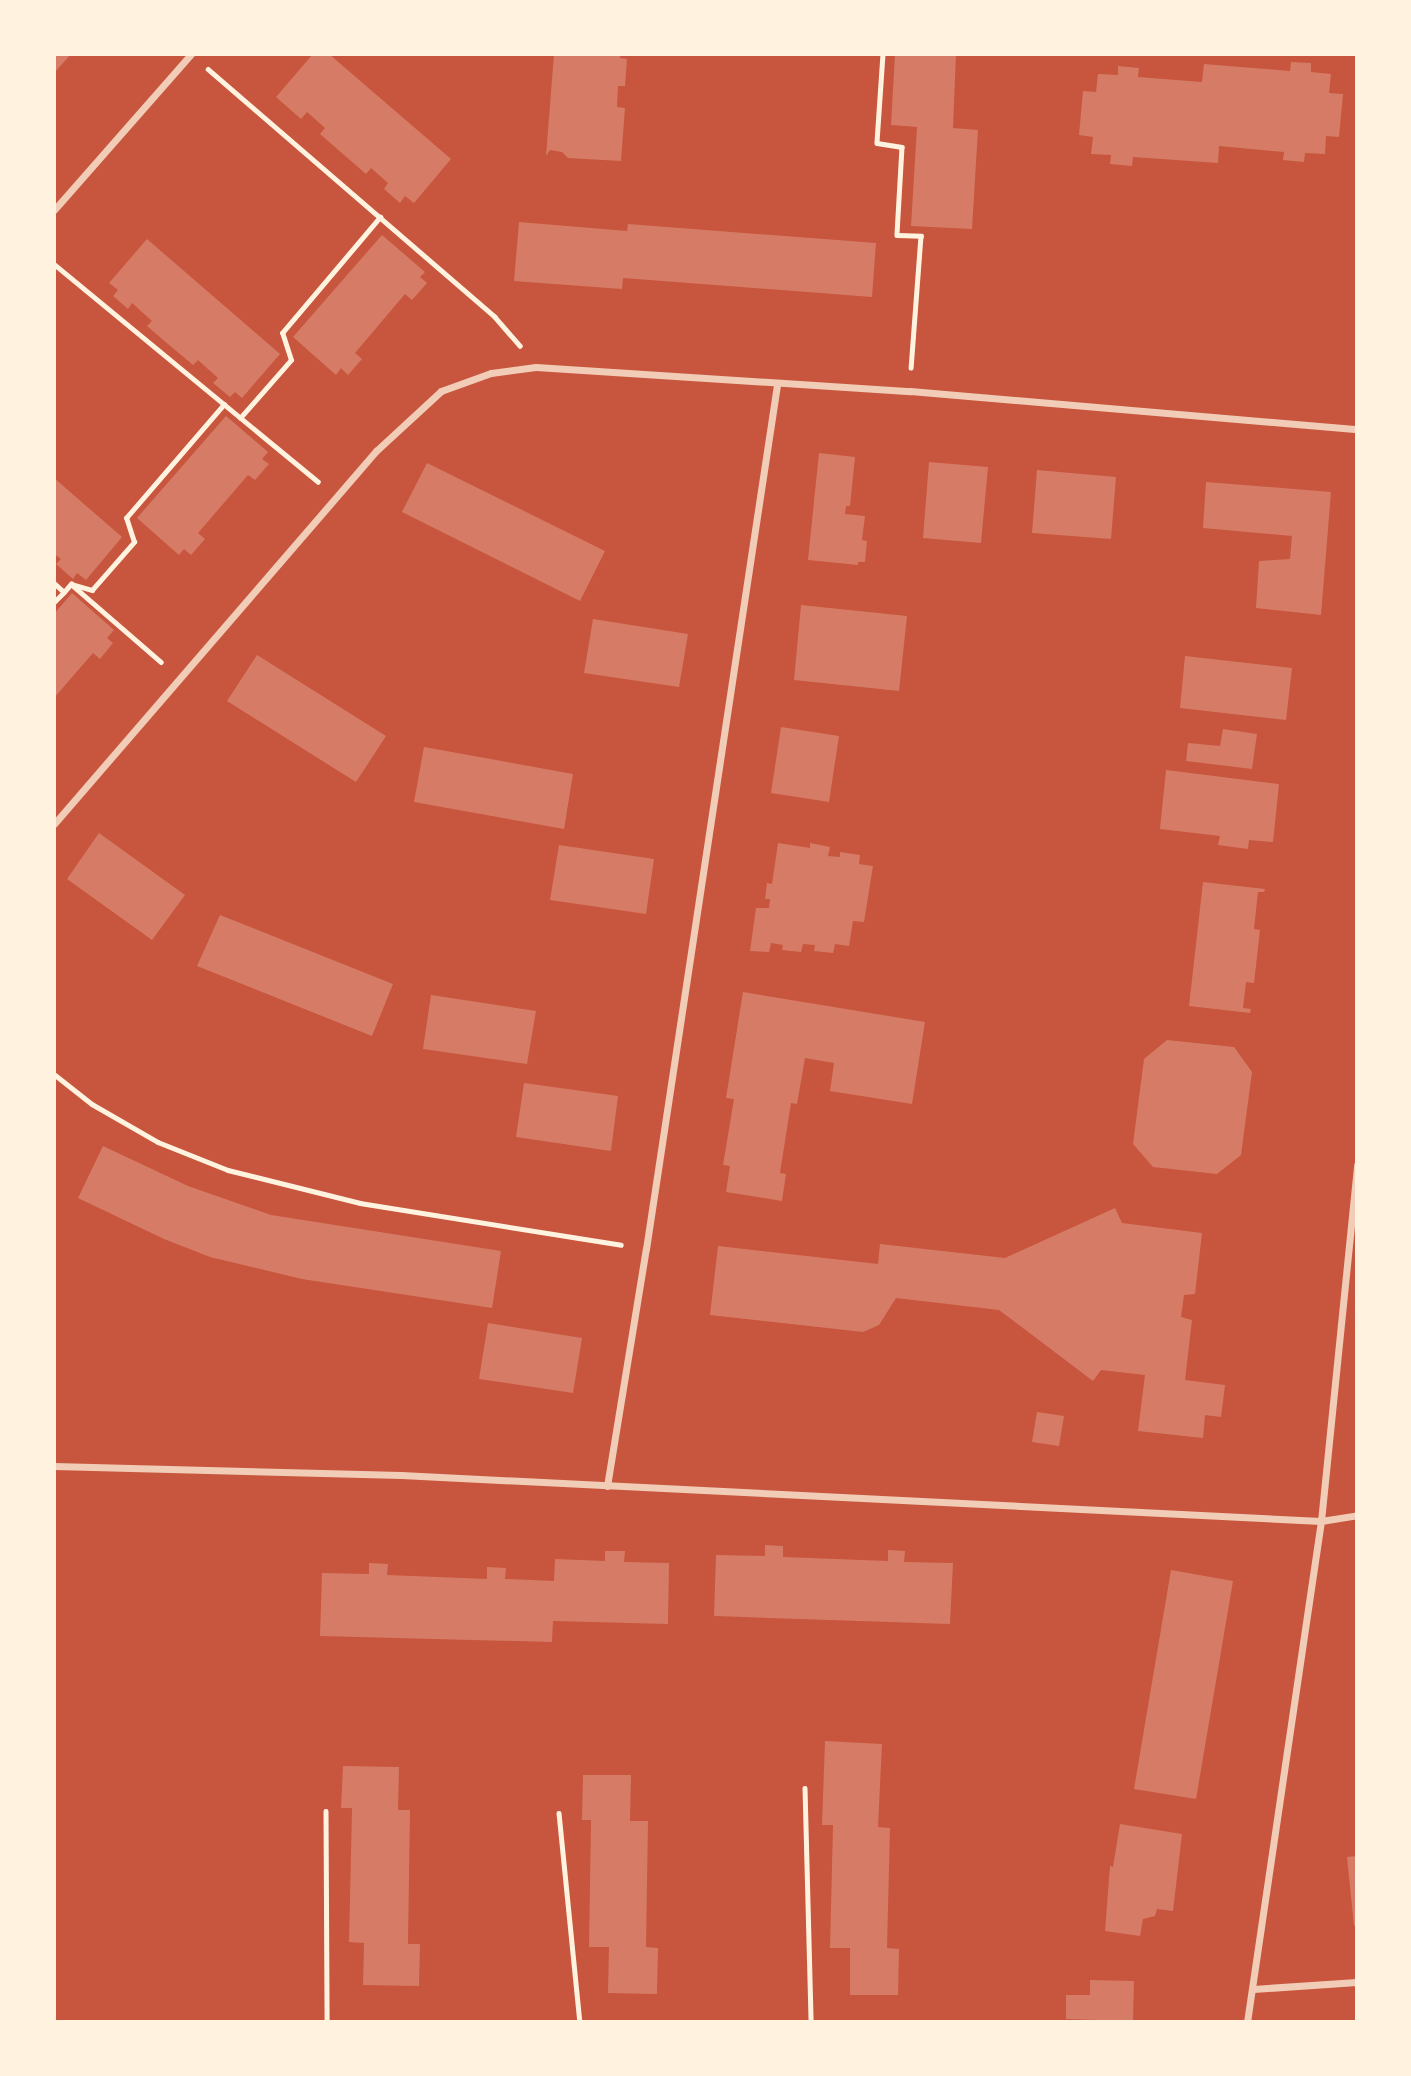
<!DOCTYPE html>
<style>
body{margin:0}
#map{position:relative;width:1411px;height:2076px;overflow:hidden;background:#c8553d;font-family:"PT Sans Narrow",sans-serif}
div>[style]{position:absolute}
[style*='--x']{left:calc(var(--x)*1px);top:calc(var(--y)*1px);width:calc(var(--w)*1px);rotate:calc(var(--a)*1deg)}
.building>*{inset:0;background:#d67c66}
.path>*{height:4.5px;margin:-2.25px;padding:0 2.25px;transform-origin:2.25px;border-radius:2.25px;background:#fff3e0}
.minor>*{height:7px;margin:-3.5px;padding:0 3.5px;transform-origin:3.5px;border-radius:3.5px;background:#f1ccb7}
span{translate:-50% -50%;white-space:nowrap;text-align:center;line-height:1.15;-webkit-text-stroke:5px #fff3e0;paint-order:stroke}
.frame{position:absolute;inset:0;border:56px solid #fff3e0;pointer-events:none}
</style>
<div id="map">
<div class="building">
<i style="clip-path:polygon(54px 54px,71px 54px,54px 73px)"></i>
<i style="clip-path:polygon(313px 54px,329px 54px,451px 159px,414px 203px,405px 196px,400px 203px,384px 189px,388px 183px,371px 168px,366px 174px,320px 134px,325px 128px,307px 112px,301px 119px,276px 97px)"></i>
<i style="clip-path:polygon(554px 54px,620px 54px,620px 58px,627px 59px,625px 86px,618px 86px,617px 107px,625px 108px,621px 161px,568px 158px,562px 152px,550px 150px,546px 156px)"></i>
<i style="clip-path:polygon(895px 54px,956px 54px,953px 128px,978px 130px,972px 229px,911px 226px,917px 127px,891px 125px)"></i>
<i style="clip-path:polygon(1291px 62px,1311px 63px,1311px 72px,1331px 74px,1329px 93px,1343px 94px,1339px 137px,1326px 136px,1325px 154px,1305px 153px,1304px 162px,1283px 160px,1284px 152px,1219px 146px,1218px 163px,1133px 157px,1132px 166px,1110px 164px,1111px 155px,1091px 154px,1093px 137px,1079px 135px,1083px 91px,1096px 92px,1098px 74px,1118px 75px,1118px 66px,1139px 68px,1138px 77px,1202px 82px,1204px 64px,1290px 71px)"></i>
<i style="clip-path:polygon(519px 222px,627px 231px,628px 224px,876px 243px,872px 297px,623px 278px,622px 289px,514px 281px)"></i>
<i style="clip-path:polygon(382px 235px,425px 272px,420px 277px,427px 283px,412px 300px,405px 294px,355px 353px,362px 359px,348px 375px,341px 368px,336px 375px,293px 337px)"></i>
<i style="clip-path:polygon(147px 239px,280px 354px,242px 398px,235px 392px,230px 397px,213px 383px,218px 378px,198px 360px,193px 365px,168px 344px,147px 326px,152px 321px,132px 303px,128px 309px,113px 296px,118px 290px,109px 283px)"></i>
<i style="clip-path:polygon(226px 416px,268px 452px,262px 459px,269px 464px,255px 480px,248px 475px,198px 533px,205px 539px,191px 555px,184px 549px,179px 555px,137px 518px)"></i>
<i style="clip-path:polygon(819px 453px,855px 457px,850px 506px,846px 506px,845px 514px,865px 516px,862px 540px,867px 541px,865px 562px,858px 562px,858px 565px,808px 560px)"></i>
<i style="clip-path:polygon(929px 462px,988px 467px,981px 543px,923px 538px)"></i>
<i style="clip-path:polygon(427px 463px,605px 551px,580px 601px,402px 512px)"></i>
<i style="clip-path:polygon(1037px 470px,1116px 477px,1111px 539px,1032px 533px)"></i>
<i style="clip-path:polygon(54px 478px,122px 537px,86px 580px,77px 573px,73px 579px,56px 564px,61px 559px,54px 554px)"></i>
<i style="clip-path:polygon(1206px 482px,1331px 492px,1321px 615px,1256px 608px,1259px 561px,1290px 559px,1292px 536px,1203px 528px)"></i>
<i style="clip-path:polygon(72px 593px,114px 630px,107px 638px,113px 643px,100px 659px,93px 653px,54px 698px,54px 614px)"></i>
<i style="clip-path:polygon(801px 605px,907px 616px,899px 691px,794px 680px)"></i>
<i style="clip-path:polygon(593px 619px,688px 634px,679px 687px,584px 673px)"></i>
<i style="clip-path:polygon(257px 655px,386px 736px,356px 782px,227px 701px)"></i>
<i style="clip-path:polygon(1185px 656px,1292px 668px,1286px 720px,1180px 708px)"></i>
<i style="clip-path:polygon(781px 727px,839px 736px,829px 802px,771px 793px)"></i>
<i style="clip-path:polygon(1223px 729px,1257px 734px,1252px 769px,1186px 761px,1188px 743px,1220px 746px)"></i>
<i style="clip-path:polygon(424px 747px,573px 774px,564px 829px,414px 802px)"></i>
<i style="clip-path:polygon(1166px 770px,1279px 784px,1273px 842px,1249px 840px,1248px 849px,1218px 845px,1220px 836px,1160px 829px)"></i>
<i style="clip-path:polygon(99px 833px,185px 895px,152px 940px,67px 879px)"></i>
<i style="clip-path:polygon(778px 843px,810px 848px,810px 843px,830px 847px,828px 856px,840px 857px,840px 852px,860px 855px,859px 864px,873px 866px,864px 922px,853px 921px,849px 946px,835px 944px,833px 953px,814px 951px,815px 945px,803px 944px,801px 952px,782px 950px,783px 945px,771px 943px,769px 952px,750px 951px,756px 908px,769px 908px,770px 899px,765px 899px,767px 883px,772px 884px)"></i>
<i style="clip-path:polygon(559px 845px,654px 859px,646px 914px,550px 900px)"></i>
<i style="clip-path:polygon(1203px 882px,1265px 889px,1264px 892px,1258px 892px,1254px 929px,1260px 930px,1254px 983px,1246px 982px,1243px 1008px,1251px 1009px,1250px 1013px,1189px 1006px)"></i>
<i style="clip-path:polygon(220px 915px,393px 984px,372px 1036px,197px 966px)"></i>
<i style="clip-path:polygon(743px 992px,925px 1022px,912px 1104px,830px 1091px,834px 1063px,805px 1058px,797px 1104px,791px 1103px,780px 1173px,786px 1174px,782px 1201px,726px 1192px,730px 1166px,723px 1165px,734px 1099px,726px 1098px)"></i>
<i style="clip-path:polygon(431px 995px,536px 1011px,527px 1064px,423px 1049px)"></i>
<i style="clip-path:polygon(1167px 1040px,1234px 1047px,1252px 1072px,1241px 1155px,1217px 1174px,1153px 1167px,1133px 1144px,1144px 1059px)"></i>
<i style="clip-path:polygon(524px 1083px,618px 1096px,611px 1151px,516px 1137px)"></i>
<i style="clip-path:polygon(103px 1146px,188px 1186px,271px 1215px,501px 1251px,492px 1308px,302px 1279px,210px 1257px,164px 1239px,78px 1198px)"></i>
<i style="clip-path:polygon(1115px 1208px,1122px 1223px,1202px 1233px,1195px 1294px,1184px 1295px,1181px 1317px,1192px 1320px,1185px 1380px,1225px 1385px,1221px 1417px,1205px 1415px,1203px 1438px,1138px 1431px,1145px 1375px,1101px 1370px,1093px 1381px,999px 1310px,896px 1298px,879px 1325px,863px 1332px,710px 1315px,718px 1246px,878px 1264px,880px 1244px,1005px 1258px)"></i>
<i style="clip-path:polygon(488px 1323px,582px 1338px,573px 1393px,479px 1379px)"></i>
<i style="clip-path:polygon(1037px 1412px,1064px 1416px,1059px 1446px,1032px 1442px)"></i>
<i style="clip-path:polygon(765px 1545px,783px 1546px,783px 1557px,888px 1561px,888px 1550px,905px 1551px,904px 1562px,953px 1563px,950px 1624px,714px 1616px,716px 1555px,765px 1556px)"></i>
<i style="clip-path:polygon(605px 1551px,625px 1551px,624px 1562px,669px 1563px,668px 1624px,553px 1621px,552px 1642px,320px 1636px,322px 1573px,369px 1574px,369px 1563px,388px 1564px,387px 1575px,487px 1579px,487px 1567px,506px 1568px,505px 1579px,554px 1581px,555px 1559px,605px 1561px)"></i>
<i style="clip-path:polygon(1171px 1570px,1233px 1581px,1196px 1799px,1134px 1789px)"></i>
<i style="clip-path:polygon(825px 1741px,882px 1744px,878px 1827px,890px 1828px,887px 1948px,899px 1949px,898px 1995px,850px 1995px,850px 1948px,830px 1948px,833px 1825px,822px 1825px)"></i>
<i style="clip-path:polygon(343px 1766px,399px 1767px,398px 1810px,410px 1810px,408px 1944px,420px 1944px,419px 1986px,363px 1985px,364px 1943px,349px 1942px,352px 1808px,341px 1808px)"></i>
<i style="clip-path:polygon(583px 1775px,631px 1775px,630px 1821px,648px 1821px,646px 1947px,658px 1948px,657px 1994px,608px 1993px,609px 1947px,589px 1947px,591px 1820px,582px 1820px)"></i>
<i style="clip-path:polygon(1120px 1824px,1182px 1834px,1173px 1911px,1157px 1909px,1155px 1916px,1143px 1919px,1140px 1936px,1105px 1931px,1110px 1866px,1113px 1867px)"></i>
<i style="clip-path:polygon(1357px 1856px,1357px 1925px,1354px 1926px,1347px 1857px)"></i>
<i style="clip-path:polygon(1090px 1980px,1134px 1981px,1133px 2021px,1066px 2019px,1066px 1995px,1090px 1995px)"></i>
</div>
<div class="path">
<i style="--x:883;--y:54;--w:89;--a:93.9"></i>
<i style="--x:877;--y:143;--w:25;--a:9"></i>
<i style="--x:902;--y:147;--w:88;--a:93.3"></i>
<i style="--x:897;--y:235;--w:24;--a:2"></i>
<i style="--x:921;--y:236;--w:132;--a:94.3"></i>
<i style="--x:208;--y:69;--w:379;--a:40.8"></i>
<i style="--x:495;--y:317;--w:38;--a:49"></i>
<i style="--x:54;--y:264;--w:342;--a:39.5"></i>
<i style="--x:240;--y:418;--w:77;--a:-48.7"></i>
<i style="--x:291;--y:360;--w:28;--a:-108"></i>
<i style="--x:282;--y:333;--w:152;--a:-49.8"></i>
<i style="--x:54;--y:583;--w:13;--a:42"></i>
<i style="--x:64;--y:592;--w:11;--a:-49"></i>
<i style="--x:71;--y:584;--w:119;--a:40.9"></i>
<i style="--x:71;--y:584;--w:22;--a:16"></i>
<i style="--x:92;--y:590;--w:64;--a:-48.8"></i>
<i style="--x:134;--y:542;--w:25;--a:-108"></i>
<i style="--x:126;--y:518;--w:150;--a:-49.3"></i>
<i style="--x:54;--y:602;--w:14;--a:-45"></i>
<i style="--x:54;--y:1074;--w:48;--a:38.3"></i>
<i style="--x:92;--y:1104;--w:76;--a:29.9"></i>
<i style="--x:158;--y:1142;--w:75;--a:21.8"></i>
<i style="--x:228;--y:1170;--w:136;--a:14"></i>
<i style="--x:360;--y:1203;--w:264;--a:9.1"></i>
<i style="--x:805;--y:1788;--w:234;--a:88.5"></i>
<i style="--x:326;--y:1811;--w:211;--a:89.7"></i>
<i style="--x:559;--y:1813;--w:210;--a:84.3"></i>
</div>
<div class="minor">
<i style="--x:54;--y:210;--w:208;--a:-48.7"></i>
<i style="--x:54;--y:824;--w:493;--a:-49.2"></i>
<i style="--x:376;--y:451;--w:88;--a:-42.7"></i>
<i style="--x:441;--y:391;--w:53;--a:-19.8"></i>
<i style="--x:491;--y:373;--w:45;--a:-7.6"></i>
<i style="--x:536;--y:367;--w:375;--a:3.7"></i>
<i style="--x:910;--y:391;--w:449;--a:4.9"></i>
<i style="--x:54;--y:1466;--w:347;--a:1.5"></i>
<i style="--x:401;--y:1475;--w:921;--a:2.86"></i>
<i style="--x:1321;--y:1521;--w:36;--a:-9"></i>
<i style="--x:607;--y:1486;--w:240;--a:-80.7"></i>
<i style="--x:646;--y:1249;--w:874;--a:-81.38"></i>
<i style="--x:1253;--y:1989;--w:104;--a:-3.9"></i>
<i style="--x:1247;--y:2022;--w:506;--a:-81.6"></i>
<i style="--x:1321;--y:1521;--w:358;--a:-84.2"></i>
</div>
<div class="frame"></div>
</div>
